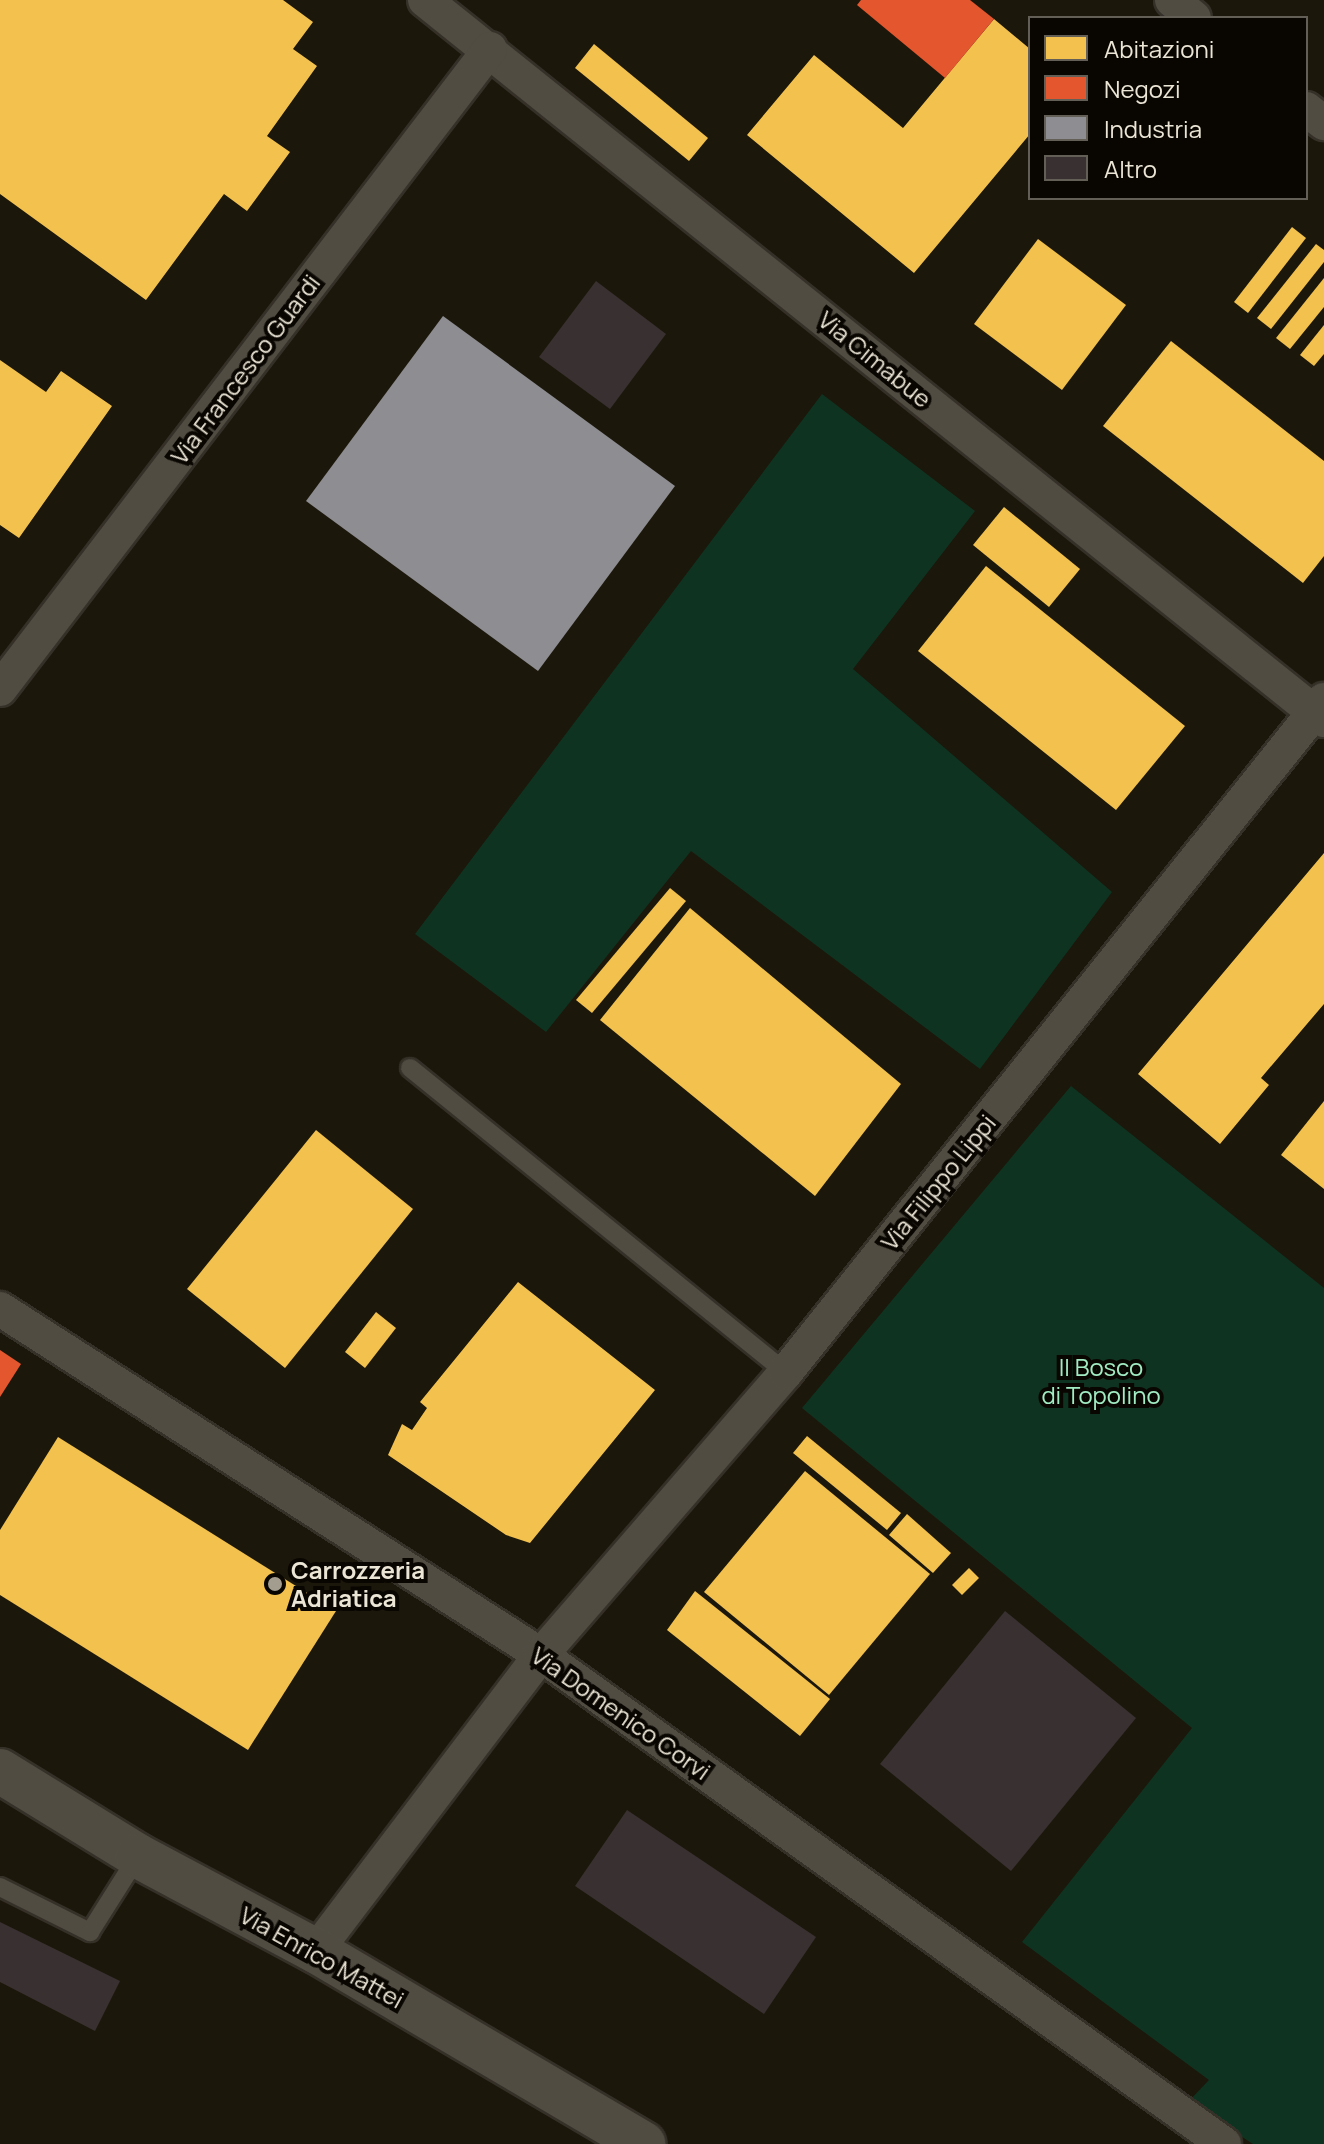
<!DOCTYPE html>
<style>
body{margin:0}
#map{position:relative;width:1324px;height:2144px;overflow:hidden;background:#1c170b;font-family:Manrope,sans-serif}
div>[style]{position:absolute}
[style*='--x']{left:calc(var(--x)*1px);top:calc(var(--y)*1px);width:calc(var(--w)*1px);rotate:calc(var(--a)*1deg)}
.green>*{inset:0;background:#0f3321}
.homes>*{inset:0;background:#f2c14e}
.shops>*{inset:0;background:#e4572e}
.industry>*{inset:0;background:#8d8d92}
.building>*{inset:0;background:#383031}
.roads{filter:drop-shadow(2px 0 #353028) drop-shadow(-2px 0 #353028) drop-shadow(0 2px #353028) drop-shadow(0 -2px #353028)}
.service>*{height:18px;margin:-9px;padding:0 9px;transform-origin:9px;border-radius:9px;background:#504c42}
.minor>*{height:34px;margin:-17px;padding:0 17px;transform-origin:17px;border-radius:17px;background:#504c42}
.tertiary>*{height:44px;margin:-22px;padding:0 22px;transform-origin:22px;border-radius:22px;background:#504c42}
.dots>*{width:22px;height:22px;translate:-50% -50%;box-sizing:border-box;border:4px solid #090601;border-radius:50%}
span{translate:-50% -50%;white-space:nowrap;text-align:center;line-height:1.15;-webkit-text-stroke:8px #090601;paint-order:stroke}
.street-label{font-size:24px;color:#ebe5d6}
.park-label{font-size:24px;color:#a1ecc2}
.poi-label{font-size:24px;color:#ebe5d6;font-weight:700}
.left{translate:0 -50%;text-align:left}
.legend{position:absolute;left:1028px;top:16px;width:280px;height:184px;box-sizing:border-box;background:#090601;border:2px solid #635f56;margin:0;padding:10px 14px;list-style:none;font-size:24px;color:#ebe5d6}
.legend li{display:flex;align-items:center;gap:16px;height:40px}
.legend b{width:40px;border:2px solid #635f56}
</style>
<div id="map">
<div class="green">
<i style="clip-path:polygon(822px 394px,975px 511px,853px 669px,1112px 892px,980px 1069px,691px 851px,546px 1032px,415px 934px)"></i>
<i style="clip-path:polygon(1071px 1086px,1324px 1288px,1324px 2144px,1253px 2144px,1188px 2102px,1209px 2080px,1022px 1942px,1192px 1728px,802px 1408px)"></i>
</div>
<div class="homes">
<i style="clip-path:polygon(0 0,283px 0,313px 22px,293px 49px,317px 66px,267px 136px,290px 152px,247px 211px,224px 194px,146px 300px,0 194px)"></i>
<i style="clip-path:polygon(994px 19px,1030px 49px,1030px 134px,914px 273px,747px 135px,814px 55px,903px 128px)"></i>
<i style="clip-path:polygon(594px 44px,708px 138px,689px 161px,575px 68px)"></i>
<i style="clip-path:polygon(1292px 227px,1306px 238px,1248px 313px,1234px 302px)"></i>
<i style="clip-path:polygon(1038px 239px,1126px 305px,1062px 390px,974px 324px)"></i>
<i style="clip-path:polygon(1316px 244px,1324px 250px,1324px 262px,1271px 329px,1257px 318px)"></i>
<i style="clip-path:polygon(1324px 278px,1324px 307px,1290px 349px,1276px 338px)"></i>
<i style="clip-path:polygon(1324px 325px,1324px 354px,1314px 366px,1300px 355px)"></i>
<i style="clip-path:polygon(1171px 341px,1324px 461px,1324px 556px,1303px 583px,1103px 426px)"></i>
<i style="clip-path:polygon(0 360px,46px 392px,61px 371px,112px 406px,19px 538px,0 525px)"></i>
<i style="clip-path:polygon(1004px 507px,1080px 569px,1049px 607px,973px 545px)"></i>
<i style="clip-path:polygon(986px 566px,1185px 726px,1116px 810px,918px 651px)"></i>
<i style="clip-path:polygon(1324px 853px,1324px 1004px,1261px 1078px,1269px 1085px,1220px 1144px,1138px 1074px)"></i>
<i style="clip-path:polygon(670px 888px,686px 901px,592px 1013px,576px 1000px)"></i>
<i style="clip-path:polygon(690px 908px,901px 1084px,815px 1196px,600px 1020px)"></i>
<i style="clip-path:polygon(1324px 1101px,1324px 1189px,1281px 1155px)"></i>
<i style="clip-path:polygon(316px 1130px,413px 1209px,285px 1368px,187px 1289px)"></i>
<i style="clip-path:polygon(518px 1282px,655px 1390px,530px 1543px,506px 1535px,388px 1455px,402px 1424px,412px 1430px,427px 1408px,420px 1402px)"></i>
<i style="clip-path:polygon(376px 1312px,396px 1328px,365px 1368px,345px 1352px)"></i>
<i style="clip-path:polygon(807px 1436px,901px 1513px,887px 1530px,793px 1453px)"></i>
<i style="clip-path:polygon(58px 1437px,336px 1611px,248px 1750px,0 1595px,0 1530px)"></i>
<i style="clip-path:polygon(805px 1471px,930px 1574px,829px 1695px,704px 1592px)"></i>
<i style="clip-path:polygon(907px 1514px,951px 1553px,933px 1573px,889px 1535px)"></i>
<i style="clip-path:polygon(969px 1568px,979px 1578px,962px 1595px,952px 1585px)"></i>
<i style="clip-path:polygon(695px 1591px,830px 1699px,800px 1736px,667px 1630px)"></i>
</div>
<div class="shops">
<i style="clip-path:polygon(861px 0,970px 0,994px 19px,945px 78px,857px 5px)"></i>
<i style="clip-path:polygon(0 1350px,21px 1364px,0 1397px)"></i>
</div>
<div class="industry">
<i style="clip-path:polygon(443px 316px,675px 486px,538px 671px,306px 501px)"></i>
</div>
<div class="building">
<i style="clip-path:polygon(596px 281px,666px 334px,610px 409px,539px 357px)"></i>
<i style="clip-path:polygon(1005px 1611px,1136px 1718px,1011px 1871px,880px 1764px)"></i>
<i style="clip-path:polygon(627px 1810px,816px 1937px,764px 2014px,575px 1886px)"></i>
<i style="clip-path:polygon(0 1922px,120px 1981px,95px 2031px,0 1982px)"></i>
</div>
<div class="roads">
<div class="service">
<i style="--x:410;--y:1068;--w:484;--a:39"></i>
<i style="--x:0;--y:1887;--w:101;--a:26.6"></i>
<i style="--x:90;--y:1932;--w:90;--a:-57.7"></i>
</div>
<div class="minor">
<i style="--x:425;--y:0;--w:1152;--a:38.69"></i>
<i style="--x:1172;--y:0;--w:28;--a:39"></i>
<i style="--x:1306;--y:109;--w:23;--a:38"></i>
<i style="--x:0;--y:689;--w:806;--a:-52.56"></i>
<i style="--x:0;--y:1309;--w:642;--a:32.6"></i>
<i style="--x:541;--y:1655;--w:840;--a:35.6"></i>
<i style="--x:316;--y:1951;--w:372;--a:-52.8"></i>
<i style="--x:541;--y:1655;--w:374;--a:-49.1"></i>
<i style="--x:786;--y:1372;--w:861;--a:-51.32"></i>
</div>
<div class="tertiary">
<i style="--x:0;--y:1771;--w:162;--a:31.6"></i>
<i style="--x:138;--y:1856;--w:202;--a:28.1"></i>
<i style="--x:316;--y:1951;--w:380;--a:30.5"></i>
</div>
</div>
<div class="dots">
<i style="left:275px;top:1584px;background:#a39d8f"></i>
</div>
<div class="street-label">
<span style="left:875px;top:359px;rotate:39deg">Via Cimabue</span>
<span style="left:245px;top:369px;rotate:-53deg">Via Francesco Guardi</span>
<span style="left:938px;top:1182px;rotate:-51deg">Via Filippo Lippi</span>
<span style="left:621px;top:1713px;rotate:35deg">Via Domenico Corvi</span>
<span style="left:322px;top:1957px;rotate:29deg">Via Enrico Mattei</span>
</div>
<div class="park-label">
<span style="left:1101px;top:1381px">Il Bosco<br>di Topolino</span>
</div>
<div class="poi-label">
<span class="left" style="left:291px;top:1584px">Carrozzeria<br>Adriatica</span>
</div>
<ul class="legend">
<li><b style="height:22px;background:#f2c14e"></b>Abitazioni</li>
<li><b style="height:22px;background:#e4572e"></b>Negozi</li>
<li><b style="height:22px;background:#8d8d92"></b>Industria</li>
<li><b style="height:22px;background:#383031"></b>Altro</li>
</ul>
</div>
